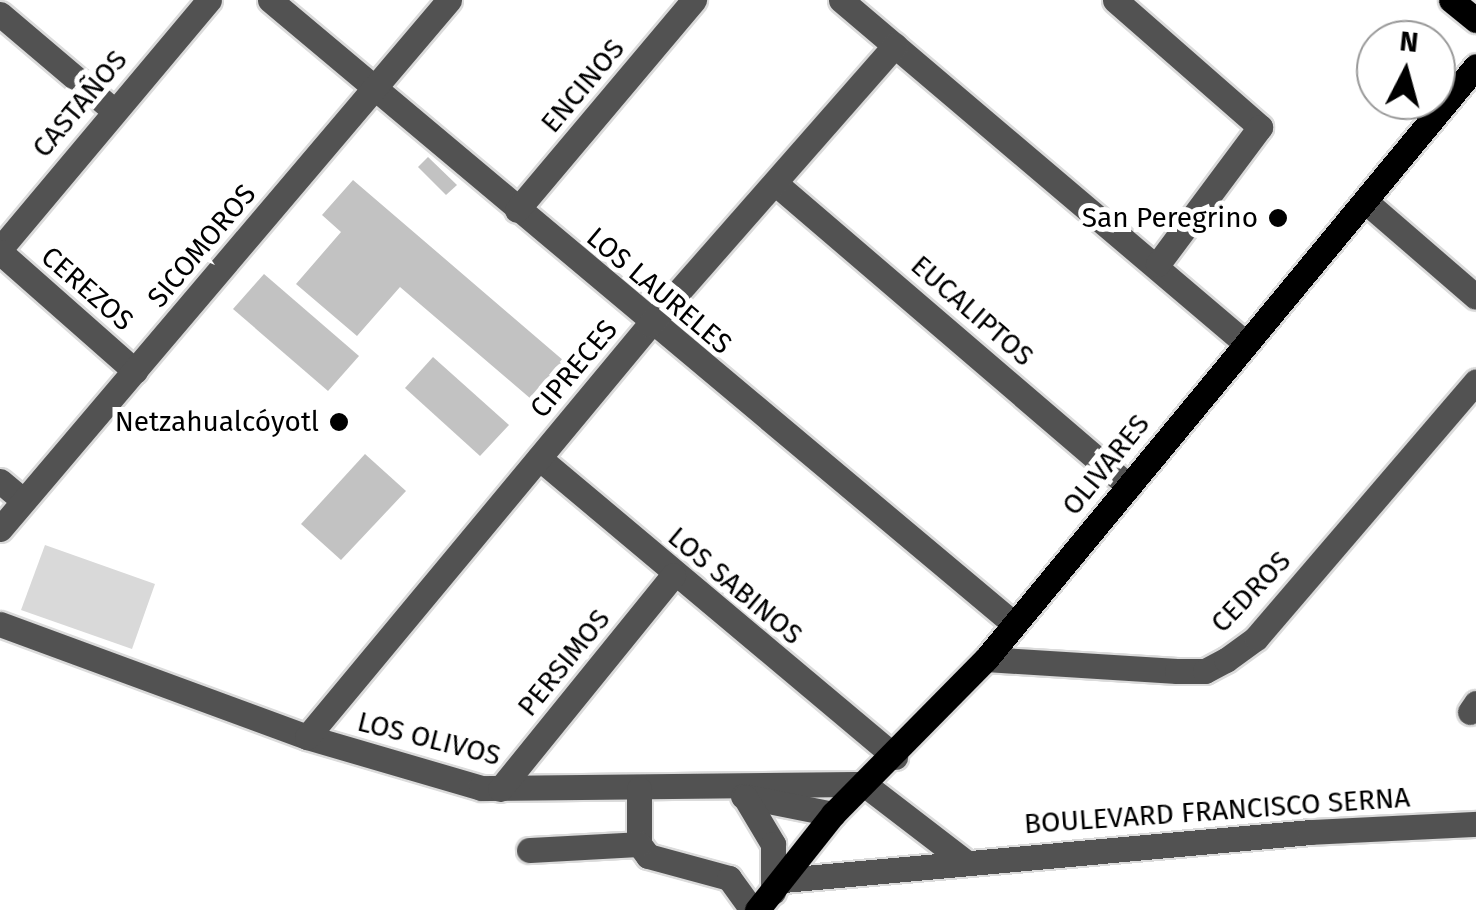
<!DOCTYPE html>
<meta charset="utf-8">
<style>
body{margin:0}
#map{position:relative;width:1476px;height:910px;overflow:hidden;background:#fff;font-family:"Fira Sans",sans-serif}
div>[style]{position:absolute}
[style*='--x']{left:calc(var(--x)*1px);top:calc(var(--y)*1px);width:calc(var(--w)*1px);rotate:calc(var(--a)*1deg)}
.green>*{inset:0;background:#d9d9d9}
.building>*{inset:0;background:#c2c2c2}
.roads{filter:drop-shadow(2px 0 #dbdbdb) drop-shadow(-2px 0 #dbdbdb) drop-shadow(0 2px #dbdbdb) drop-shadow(0 -2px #dbdbdb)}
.minor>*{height:25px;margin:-12.5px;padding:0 12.5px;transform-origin:12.5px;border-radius:12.5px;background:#525252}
.major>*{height:25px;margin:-12.5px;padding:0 12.5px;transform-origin:12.5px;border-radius:12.5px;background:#000}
.dots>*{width:28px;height:28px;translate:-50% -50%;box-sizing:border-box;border:5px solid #fff;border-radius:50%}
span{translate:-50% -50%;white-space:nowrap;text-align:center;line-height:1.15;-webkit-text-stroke:10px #fff;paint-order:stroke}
.street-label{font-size:28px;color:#000}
.poi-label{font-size:28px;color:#000}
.right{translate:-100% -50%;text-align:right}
.north{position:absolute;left:1356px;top:20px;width:100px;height:100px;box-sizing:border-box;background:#fff;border:2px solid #999;border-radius:50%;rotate:6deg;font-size:28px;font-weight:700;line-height:40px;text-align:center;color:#000}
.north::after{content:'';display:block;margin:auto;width:35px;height:45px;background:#000;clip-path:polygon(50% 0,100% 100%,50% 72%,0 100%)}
</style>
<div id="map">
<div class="green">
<i style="clip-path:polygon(45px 545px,155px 584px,132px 649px,21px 610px)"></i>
</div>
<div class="building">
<i style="clip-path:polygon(428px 157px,457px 185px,446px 195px,418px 167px)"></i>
<i style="clip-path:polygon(353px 180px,564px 361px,531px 399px,400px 287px,357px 336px,296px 284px,341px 232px,322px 215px)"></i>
<i style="clip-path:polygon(264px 274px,359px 356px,328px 391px,233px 309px)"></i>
<i style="clip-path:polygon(433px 357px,509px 425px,480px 456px,405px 388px)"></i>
<i style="clip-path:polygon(365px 454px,406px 491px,341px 560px,301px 524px)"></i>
</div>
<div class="roads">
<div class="minor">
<i style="--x:270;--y:0;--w:971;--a:39.99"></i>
<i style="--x:841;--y:0;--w:527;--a:40.31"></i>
<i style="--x:1115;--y:0;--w:193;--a:41.2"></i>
<i style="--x:1260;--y:127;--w:171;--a:126.7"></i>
<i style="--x:0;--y:14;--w:148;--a:40.3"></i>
<i style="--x:775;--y:183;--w:466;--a:40.6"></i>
<i style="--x:1366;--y:202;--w:145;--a:40.8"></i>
<i style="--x:517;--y:210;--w:275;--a:-49.9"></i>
<i style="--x:0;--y:249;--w:325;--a:-50"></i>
<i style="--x:0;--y:252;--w:180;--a:41.4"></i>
<i style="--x:539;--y:458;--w:465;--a:40"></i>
<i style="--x:0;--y:481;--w:30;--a:40"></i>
<i style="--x:0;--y:529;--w:694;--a:-49.68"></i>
<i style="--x:0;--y:624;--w:327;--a:20.2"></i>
<i style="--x:307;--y:737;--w:181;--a:16.3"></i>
<i style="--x:481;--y:788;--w:383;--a:-0.6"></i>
<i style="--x:864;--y:784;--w:125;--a:37.5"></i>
<i style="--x:986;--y:659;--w:191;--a:3.6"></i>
<i style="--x:1177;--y:671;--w:28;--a:0"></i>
<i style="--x:1205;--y:671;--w:24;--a:-28"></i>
<i style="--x:1226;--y:660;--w:37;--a:-36"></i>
<i style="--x:1256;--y:638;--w:338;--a:-49.4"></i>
<i style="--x:1470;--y:712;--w:11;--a:-56"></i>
<i style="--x:307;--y:737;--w:537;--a:-50.29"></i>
<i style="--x:650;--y:324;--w:371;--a:-48.7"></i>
<i style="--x:500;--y:789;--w:275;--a:-51"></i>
<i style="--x:639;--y:789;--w:55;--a:90"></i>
<i style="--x:639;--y:844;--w:15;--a:53"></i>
<i style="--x:648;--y:856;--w:84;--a:15.2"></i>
<i style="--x:729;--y:878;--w:39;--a:54"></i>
<i style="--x:743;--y:796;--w:92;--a:11.3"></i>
<i style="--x:745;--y:797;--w:55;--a:59.2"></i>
<i style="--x:773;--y:844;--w:48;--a:90"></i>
<i style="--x:529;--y:850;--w:110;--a:-3.1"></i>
<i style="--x:784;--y:880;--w:528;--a:-5.21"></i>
<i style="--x:1310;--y:832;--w:166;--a:-2.8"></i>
</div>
<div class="major">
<i style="--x:1451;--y:0;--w:32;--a:39"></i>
<i style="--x:757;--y:910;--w:122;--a:-51.6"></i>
<i style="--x:833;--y:814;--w:218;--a:-45.4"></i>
<i style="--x:986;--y:659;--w:769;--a:-50.43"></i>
</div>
</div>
<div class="dots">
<i style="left:1278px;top:218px;background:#000"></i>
<i style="left:339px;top:422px;background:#000"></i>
</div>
<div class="street-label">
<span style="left:583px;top:86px;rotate:-50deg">ENCINOS</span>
<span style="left:80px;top:104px;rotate:-50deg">CASTAÑOS</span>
<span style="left:202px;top:246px;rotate:-50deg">SICOMOROS</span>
<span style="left:87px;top:289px;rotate:41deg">CEREZOS</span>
<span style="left:659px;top:291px;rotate:40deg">LOS LAURELES</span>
<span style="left:972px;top:311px;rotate:41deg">EUCALIPTOS</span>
<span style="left:574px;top:369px;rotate:-50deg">CIPRECES</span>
<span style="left:1106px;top:465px;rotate:-51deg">OLIVARES</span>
<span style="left:735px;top:586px;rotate:40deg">LOS SABINOS</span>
<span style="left:1251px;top:592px;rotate:-46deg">CEDROS</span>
<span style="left:564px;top:663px;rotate:-51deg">PERSIMOS</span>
<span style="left:429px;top:739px;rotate:14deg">LOS OLIVOS</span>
<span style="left:1217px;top:811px;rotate:-4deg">BOULEVARD FRANCISCO SERNA</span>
</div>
<div class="poi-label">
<span class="right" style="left:1258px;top:218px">San Peregrino</span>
<span class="right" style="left:319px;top:422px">Netzahualcóyotl</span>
</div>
<div class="north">N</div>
</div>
